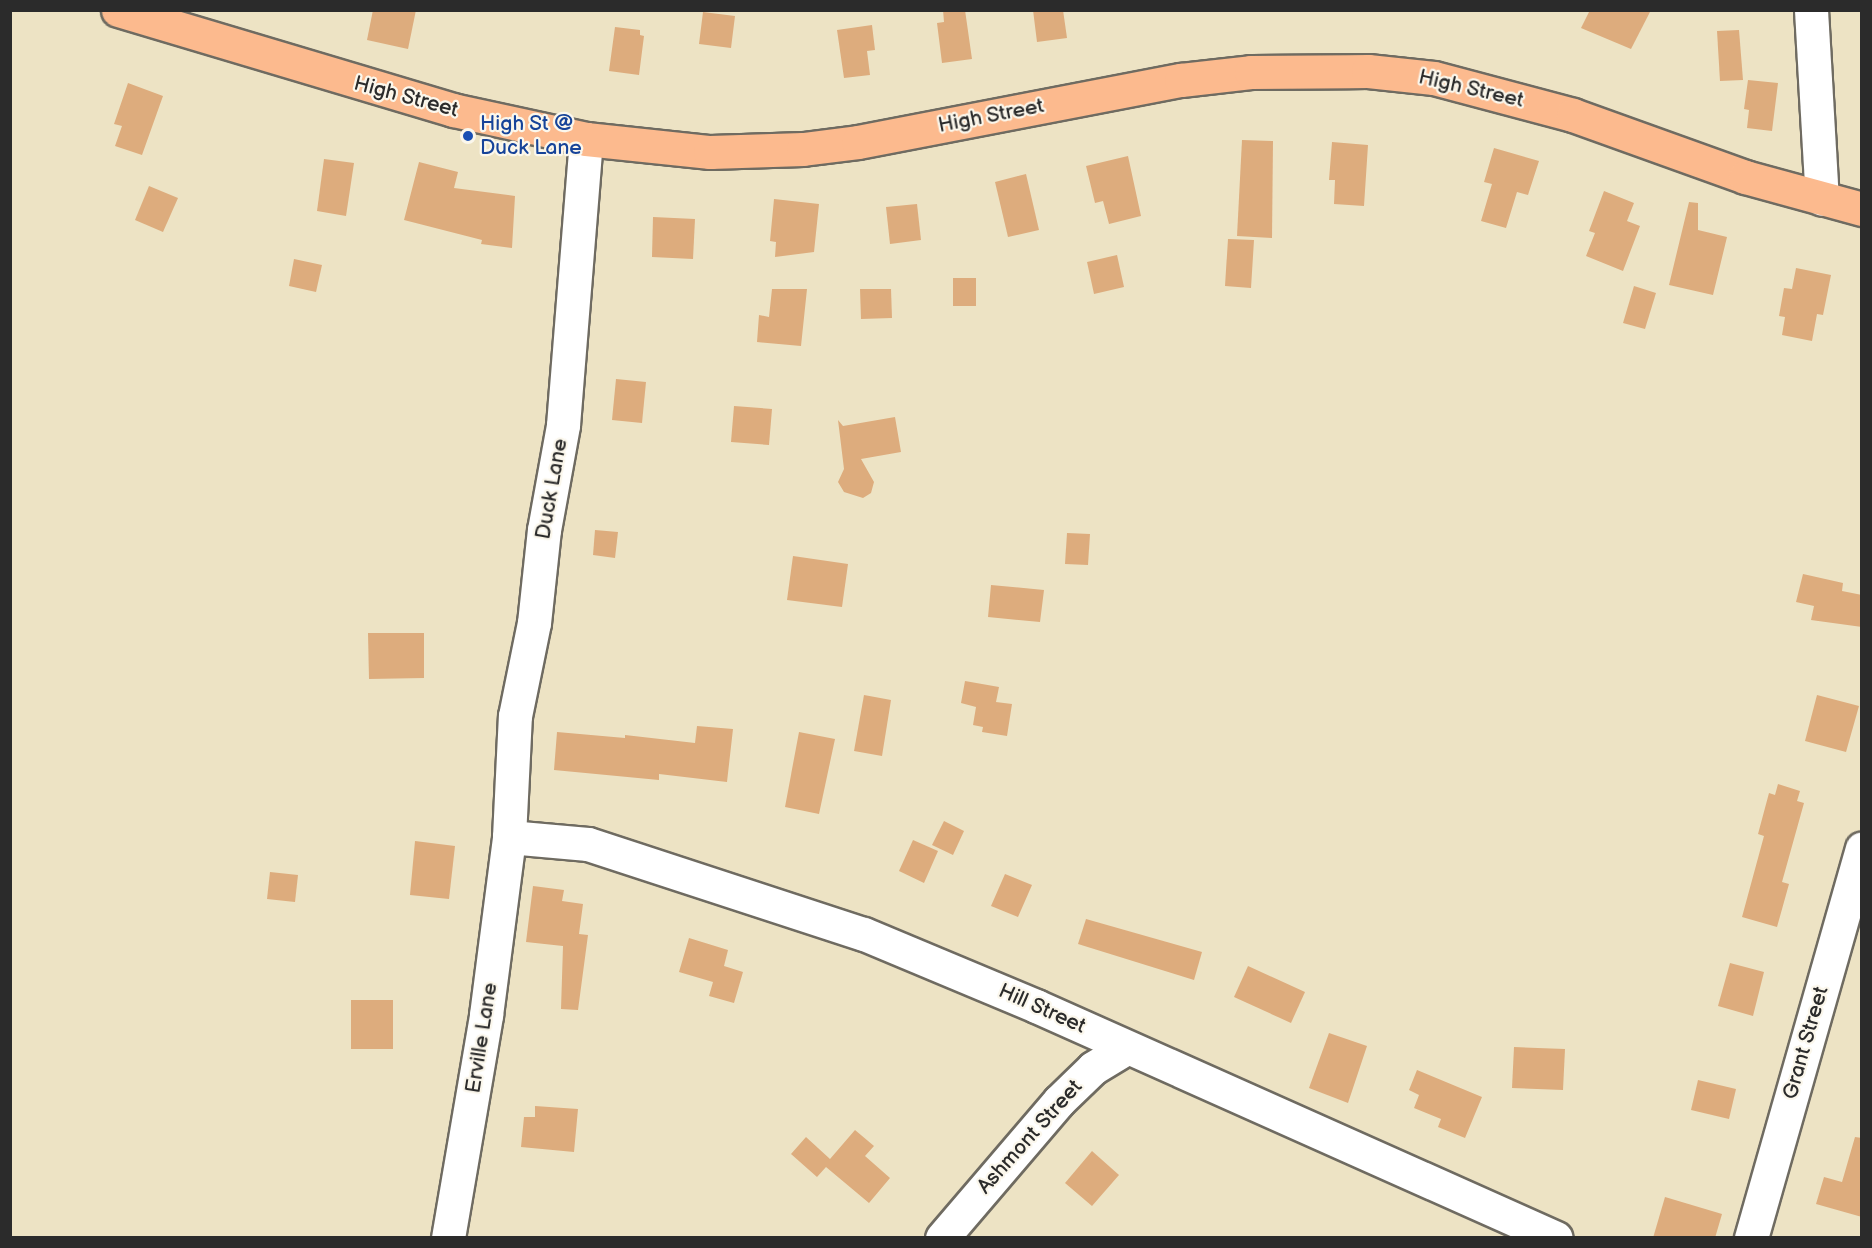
<!DOCTYPE html>
<style>
body{margin:0}
#map{position:relative;width:1872px;height:1248px;overflow:hidden;background:#ede3c4;font-family:"Balsamiq Sans",sans-serif}
div>[style]{position:absolute}
[style*='--x']{left:calc(var(--x)*1px);top:calc(var(--y)*1px);width:calc(var(--w)*1px);rotate:calc(var(--a)*1deg)}
.building>*{inset:0;background:#ddac7d}
.roads{filter:drop-shadow(2px 0 #6f6b61) drop-shadow(-2px 0 #6f6b61) drop-shadow(0 2px #6f6b61) drop-shadow(0 -2px #6f6b61)}
.minor>*{height:33px;margin:-16.5px;padding:0 16.5px;transform-origin:16.5px;border-radius:16.5px;background:#fff}
.major>*{height:33px;margin:-16.5px;padding:0 16.5px;transform-origin:16.5px;border-radius:16.5px;background:#fcba8e}
.dots>*{width:16px;height:16px;translate:-50% -50%;box-sizing:border-box;border:3px solid #fbf7ec;border-radius:50%}
span{translate:-50% -50%;white-space:nowrap;text-align:center;line-height:1.15;-webkit-text-stroke:4.5px #fbf7ec;paint-order:stroke}
.street-label{font-size:21px;color:#2b2b2b}
.transit-label{font-size:21px;color:#164399}
.left{translate:0 -50%;text-align:left}
.frame{position:absolute;inset:0;border:12px solid #2b2b2b;pointer-events:none}
</style>
<div id="map">
<div class="building">
<i style="clip-path:polygon(373px 10px,416px 10px,408px 49px,367px 40px)"></i>
<i style="clip-path:polygon(943px 10px,965px 10px,972px 59px,942px 63px,937px 23px,944px 22px)"></i>
<i style="clip-path:polygon(1033px 10px,1063px 10px,1067px 38px,1037px 42px)"></i>
<i style="clip-path:polygon(1590px 10px,1651px 10px,1631px 49px,1581px 28px)"></i>
<i style="clip-path:polygon(703px 12px,735px 16px,731px 48px,699px 44px)"></i>
<i style="clip-path:polygon(872px 25px,875px 50px,867px 51px,870px 75px,844px 78px,837px 30px)"></i>
<i style="clip-path:polygon(615px 27px,640px 30px,640px 35px,644px 36px,639px 75px,609px 71px)"></i>
<i style="clip-path:polygon(1739px 30px,1743px 80px,1720px 81px,1717px 31px)"></i>
<i style="clip-path:polygon(1748px 80px,1778px 83px,1772px 131px,1747px 128px,1749px 110px,1744px 109px)"></i>
<i style="clip-path:polygon(128px 83px,163px 96px,142px 155px,115px 146px,122px 126px,114px 124px)"></i>
<i style="clip-path:polygon(1242px 140px,1273px 141px,1272px 238px,1237px 236px)"></i>
<i style="clip-path:polygon(1332px 142px,1368px 145px,1364px 206px,1334px 204px,1335px 180px,1329px 180px)"></i>
<i style="clip-path:polygon(1494px 148px,1539px 161px,1528px 195px,1517px 192px,1506px 228px,1481px 221px,1492px 184px,1484px 182px)"></i>
<i style="clip-path:polygon(1128px 156px,1141px 216px,1109px 224px,1103px 201px,1095px 203px,1086px 166px)"></i>
<i style="clip-path:polygon(324px 159px,354px 163px,346px 216px,317px 211px)"></i>
<i style="clip-path:polygon(419px 162px,458px 172px,454px 188px,515px 196px,512px 248px,481px 244px,482px 240px,404px 220px)"></i>
<i style="clip-path:polygon(1026px 174px,1039px 230px,1008px 237px,995px 182px)"></i>
<i style="clip-path:polygon(149px 186px,178px 198px,163px 232px,135px 220px)"></i>
<i style="clip-path:polygon(1604px 191px,1634px 203px,1627px 221px,1640px 226px,1623px 271px,1586px 256px,1595px 233px,1589px 231px)"></i>
<i style="clip-path:polygon(774px 199px,819px 204px,814px 252px,775px 257px,776px 242px,770px 241px)"></i>
<i style="clip-path:polygon(1689px 202px,1698px 203px,1698px 230px,1727px 237px,1713px 295px,1669px 285px)"></i>
<i style="clip-path:polygon(917px 204px,921px 240px,890px 244px,886px 207px)"></i>
<i style="clip-path:polygon(653px 217px,695px 219px,693px 259px,652px 257px)"></i>
<i style="clip-path:polygon(1228px 239px,1254px 240px,1251px 288px,1225px 286px)"></i>
<i style="clip-path:polygon(1117px 255px,1124px 287px,1094px 294px,1087px 262px)"></i>
<i style="clip-path:polygon(294px 259px,322px 265px,316px 292px,289px 286px)"></i>
<i style="clip-path:polygon(1796px 268px,1831px 275px,1823px 315px,1817px 314px,1812px 341px,1782px 335px,1785px 317px,1779px 316px,1784px 288px,1792px 289px)"></i>
<i style="clip-path:polygon(953px 278px,976px 278px,976px 306px,953px 306px)"></i>
<i style="clip-path:polygon(1634px 286px,1656px 293px,1645px 329px,1623px 323px)"></i>
<i style="clip-path:polygon(772px 289px,807px 289px,801px 346px,757px 342px,759px 315px,769px 317px)"></i>
<i style="clip-path:polygon(860px 289px,891px 289px,892px 318px,861px 319px)"></i>
<i style="clip-path:polygon(616px 379px,646px 382px,642px 423px,612px 420px)"></i>
<i style="clip-path:polygon(734px 406px,772px 409px,769px 445px,731px 442px)"></i>
<i style="clip-path:polygon(895px 417px,901px 452px,861px 459px,874px 482px,871px 493px,863px 498px,844px 492px,838px 482px,844px 469px,838px 420px,843px 426px)"></i>
<i style="clip-path:polygon(595px 530px,618px 532px,615px 558px,593px 555px)"></i>
<i style="clip-path:polygon(1067px 533px,1090px 534px,1088px 565px,1065px 564px)"></i>
<i style="clip-path:polygon(793px 556px,848px 564px,842px 607px,787px 600px)"></i>
<i style="clip-path:polygon(1803px 574px,1843px 583px,1842px 591px,1862px 595px,1862px 627px,1811px 620px,1814px 606px,1796px 602px)"></i>
<i style="clip-path:polygon(991px 585px,1044px 590px,1040px 622px,988px 617px)"></i>
<i style="clip-path:polygon(368px 633px,424px 633px,424px 678px,369px 679px)"></i>
<i style="clip-path:polygon(965px 681px,999px 687px,996px 702px,1012px 704px,1007px 736px,982px 732px,983px 727px,973px 725px,976px 707px,961px 703px)"></i>
<i style="clip-path:polygon(864px 695px,891px 700px,882px 756px,854px 751px)"></i>
<i style="clip-path:polygon(1817px 695px,1859px 706px,1846px 752px,1805px 741px)"></i>
<i style="clip-path:polygon(697px 726px,733px 729px,727px 782px,659px 774px,659px 780px,554px 770px,557px 732px,625px 738px,625px 735px,695px 743px)"></i>
<i style="clip-path:polygon(799px 732px,835px 739px,819px 814px,785px 807px)"></i>
<i style="clip-path:polygon(1778px 784px,1800px 791px,1797px 801px,1804px 803px,1782px 882px,1789px 884px,1777px 927px,1742px 917px,1764px 836px,1758px 834px,1769px 793px,1775px 795px)"></i>
<i style="clip-path:polygon(944px 821px,964px 831px,953px 855px,932px 845px)"></i>
<i style="clip-path:polygon(913px 840px,938px 851px,924px 883px,899px 871px)"></i>
<i style="clip-path:polygon(415px 841px,455px 846px,449px 899px,410px 895px)"></i>
<i style="clip-path:polygon(270px 872px,298px 875px,295px 902px,267px 899px)"></i>
<i style="clip-path:polygon(1005px 874px,1032px 885px,1018px 917px,991px 906px)"></i>
<i style="clip-path:polygon(533px 886px,564px 890px,562px 901px,583px 904px,579px 934px,588px 935px,578px 1010px,561px 1009px,563px 946px,526px 942px)"></i>
<i style="clip-path:polygon(1086px 919px,1202px 952px,1194px 980px,1078px 944px)"></i>
<i style="clip-path:polygon(689px 938px,728px 950px,724px 966px,743px 972px,734px 1003px,709px 996px,713px 982px,679px 972px)"></i>
<i style="clip-path:polygon(1730px 963px,1764px 972px,1753px 1016px,1718px 1006px)"></i>
<i style="clip-path:polygon(1248px 966px,1305px 992px,1291px 1023px,1234px 997px)"></i>
<i style="clip-path:polygon(351px 1000px,393px 1000px,393px 1049px,351px 1049px)"></i>
<i style="clip-path:polygon(1329px 1033px,1367px 1046px,1348px 1103px,1309px 1088px)"></i>
<i style="clip-path:polygon(1514px 1047px,1565px 1049px,1563px 1090px,1512px 1088px)"></i>
<i style="clip-path:polygon(1417px 1070px,1482px 1097px,1465px 1138px,1438px 1127px,1441px 1119px,1414px 1108px,1419px 1095px,1409px 1090px)"></i>
<i style="clip-path:polygon(1698px 1080px,1736px 1089px,1729px 1119px,1691px 1110px)"></i>
<i style="clip-path:polygon(535px 1106px,578px 1109px,574px 1152px,521px 1147px,524px 1117px,535px 1117px)"></i>
<i style="clip-path:polygon(855px 1130px,874px 1146px,865px 1156px,890px 1178px,869px 1203px,826px 1167px,817px 1177px,791px 1154px,806px 1137px,830px 1159px)"></i>
<i style="clip-path:polygon(1855px 1137px,1862px 1138px,1862px 1217px,1816px 1204px,1824px 1177px,1842px 1182px)"></i>
<i style="clip-path:polygon(1092px 1151px,1119px 1175px,1092px 1206px,1065px 1183px)"></i>
<i style="clip-path:polygon(1665px 1197px,1722px 1214px,1715px 1238px,1653px 1238px)"></i>
</div>
<div class="roads">
<div class="minor">
<i style="--x:1811;--y:10;--w:189;--a:86.7"></i>
<i style="--x:509;--y:837;--w:79;--a:5.1"></i>
<i style="--x:588;--y:844;--w:290;--a:18.1"></i>
<i style="--x:864;--y:934;--w:186;--a:22.7"></i>
<i style="--x:1036;--y:1006;--w:569;--a:24.04"></i>
<i style="--x:448;--y:1238;--w:226;--a:-80.3"></i>
<i style="--x:486;--y:1015;--w:179;--a:-82.6"></i>
<i style="--x:509;--y:837;--w:121;--a:-87.2"></i>
<i style="--x:515;--y:716;--w:95;--a:-78.5"></i>
<i style="--x:534;--y:623;--w:94;--a:-83.9"></i>
<i style="--x:544;--y:530;--w:107;--a:-79.7"></i>
<i style="--x:563;--y:425;--w:287;--a:-85.4"></i>
<i style="--x:942;--y:1238;--w:180;--a:-49.5"></i>
<i style="--x:1059;--y:1101;--w:47;--a:-44.1"></i>
<i style="--x:1093;--y:1068;--w:39;--a:-31"></i>
<i style="--x:1751;--y:1238;--w:405;--a:-74.1"></i>
</div>
<div class="major">
<i style="--x:118;--y:10;--w:350;--a:16.6"></i>
<i style="--x:453;--y:110;--w:136;--a:12.3"></i>
<i style="--x:586;--y:139;--w:125;--a:6"></i>
<i style="--x:710;--y:152;--w:93;--a:-1.8"></i>
<i style="--x:803;--y:149;--w:55;--a:-7.3"></i>
<i style="--x:858;--y:142;--w:329;--a:-10.9"></i>
<i style="--x:1181;--y:80;--w:70;--a:-6.5"></i>
<i style="--x:1251;--y:72;--w:117;--a:-0.5"></i>
<i style="--x:1368;--y:71;--w:66;--a:6.1"></i>
<i style="--x:1434;--y:78;--w:144;--a:14.9"></i>
<i style="--x:1573;--y:115;--w:183;--a:19.8"></i>
<i style="--x:1745;--y:177;--w:121;--a:15.3"></i>
</div>
</div>
<div class="dots">
<i style="left:468px;top:136px;background:#1a4fb4"></i>
</div>
<div class="street-label">
<span style="left:1471px;top:89px;rotate:13deg">High Street</span>
<span style="left:406px;top:97px;rotate:15deg">High Street</span>
<span style="left:991px;top:116px;rotate:-11deg">High Street</span>
<span style="left:552px;top:489px;rotate:-80deg">Duck Lane</span>
<span style="left:1042px;top:1009px;rotate:24deg">Hill Street</span>
<span style="left:482px;top:1038px;rotate:-81deg">Erville Lane</span>
<span style="left:1806px;top:1043px;rotate:-74deg">Grant Street</span>
<span style="left:1030px;top:1137px;rotate:-48deg">Ashmont Street</span>
</div>
<div class="transit-label">
<span class="left" style="left:480px;top:136px">High St @<br>Duck Lane</span>
</div>
<div class="frame"></div>
</div>
